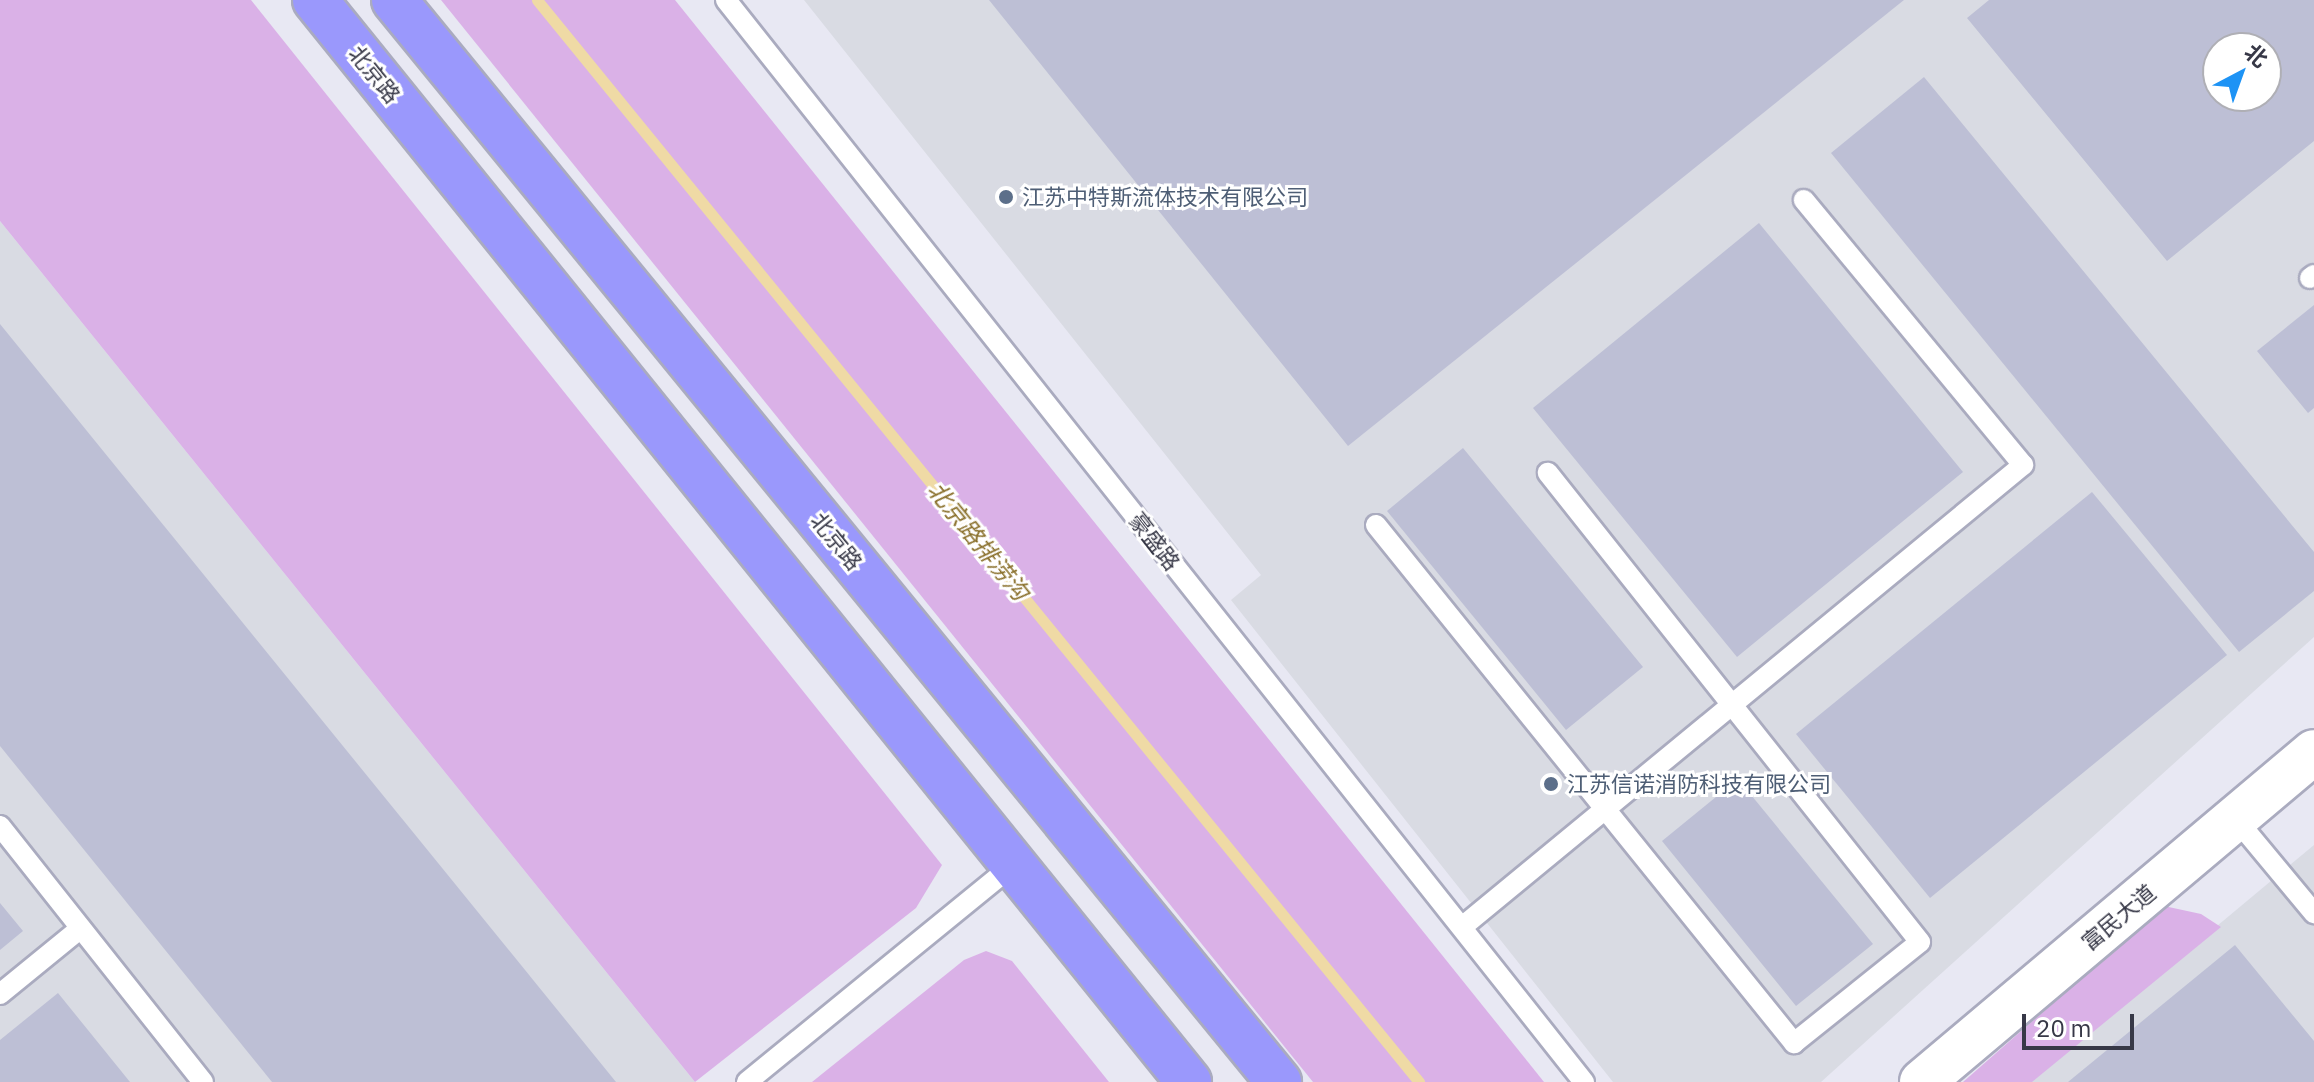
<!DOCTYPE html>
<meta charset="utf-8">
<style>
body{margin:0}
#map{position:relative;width:2314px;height:1082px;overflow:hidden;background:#e8e8f3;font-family:"IBM Plex Sans","Noto Sans SC",sans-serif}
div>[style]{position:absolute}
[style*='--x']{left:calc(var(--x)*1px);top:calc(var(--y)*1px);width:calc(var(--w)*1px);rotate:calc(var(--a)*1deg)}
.industrial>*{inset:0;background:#d9dbe3}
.green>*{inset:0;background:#dab1e7}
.stream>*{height:11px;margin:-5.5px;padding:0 5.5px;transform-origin:5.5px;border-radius:5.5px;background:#efdaa5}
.building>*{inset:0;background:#bdbfd5}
.roads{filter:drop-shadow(2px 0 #aaabbf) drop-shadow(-2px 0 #aaabbf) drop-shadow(0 2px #aaabbf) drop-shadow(0 -2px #aaabbf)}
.service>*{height:20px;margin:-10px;padding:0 10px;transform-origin:10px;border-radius:10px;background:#fff}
.tertiary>*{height:44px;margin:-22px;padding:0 22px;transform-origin:22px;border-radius:22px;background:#fff}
.primary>*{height:44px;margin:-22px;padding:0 22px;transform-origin:22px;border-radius:22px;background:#9a98fc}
.dots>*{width:22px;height:22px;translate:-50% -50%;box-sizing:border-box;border:4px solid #fff;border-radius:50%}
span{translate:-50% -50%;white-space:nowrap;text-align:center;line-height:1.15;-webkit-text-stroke:6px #fff;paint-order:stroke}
.street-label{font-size:22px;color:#373847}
.service-label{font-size:22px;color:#4e5e75}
.left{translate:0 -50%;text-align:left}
.water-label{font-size:24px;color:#896f2a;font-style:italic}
.north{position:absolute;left:2202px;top:32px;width:80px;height:80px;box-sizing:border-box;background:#fff;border:2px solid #afafb5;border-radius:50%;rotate:41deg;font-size:22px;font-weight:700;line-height:32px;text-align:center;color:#373847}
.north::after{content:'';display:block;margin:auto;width:28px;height:36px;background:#1d93f5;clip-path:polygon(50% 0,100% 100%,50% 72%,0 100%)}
.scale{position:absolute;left:2022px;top:1014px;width:112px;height:36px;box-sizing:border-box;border:4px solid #373847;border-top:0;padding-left:10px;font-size:24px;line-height:28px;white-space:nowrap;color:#373847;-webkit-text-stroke:6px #fff;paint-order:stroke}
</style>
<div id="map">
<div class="industrial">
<i style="clip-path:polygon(evenodd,804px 0,2314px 0,2314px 637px,1821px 1082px,1613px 1082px,1231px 600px,1261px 575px,804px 0,2218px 48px,2266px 48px,2266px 96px,2218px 96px,2218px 48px)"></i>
<i style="clip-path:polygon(0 221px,695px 1082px,0 1082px)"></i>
<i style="clip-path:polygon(2314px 845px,2314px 1082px,2030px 1082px)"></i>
</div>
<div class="green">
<i style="clip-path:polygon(0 0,251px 0,942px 865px,916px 908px,695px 1082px,0 221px)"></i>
<i style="clip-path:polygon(441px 0,675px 0,1544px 1082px,1313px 1082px)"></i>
<i style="clip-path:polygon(2164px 906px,2201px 914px,2221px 927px,2032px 1082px,1963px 1082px)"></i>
<i style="clip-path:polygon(986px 951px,1012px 961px,1109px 1082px,812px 1082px,964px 960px)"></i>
</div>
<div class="stream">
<i style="--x:537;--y:0;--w:1396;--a:50.81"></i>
</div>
<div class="building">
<i style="clip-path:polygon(989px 0,1904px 0,1348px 446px)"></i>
<i style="clip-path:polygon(evenodd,1989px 0,2314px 0,2314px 141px,2167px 261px,1967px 18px,1989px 0,2218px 48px,2266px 48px,2266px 96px,2218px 96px,2218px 48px)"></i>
<i style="clip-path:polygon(1924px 77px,2314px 552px,2314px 591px,2239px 652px,1831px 153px)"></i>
<i style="clip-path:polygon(1759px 223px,1963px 472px,1737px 657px,1533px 408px)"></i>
<i style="clip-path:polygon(2314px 305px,2314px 408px,2308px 413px,2257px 351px)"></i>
<i style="clip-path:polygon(0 324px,616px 1082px,272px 1082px,0 746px)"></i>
<i style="clip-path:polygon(1463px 448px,1643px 667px,1566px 730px,1387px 511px)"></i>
<i style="clip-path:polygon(2092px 492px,2227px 655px,1930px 898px,1796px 734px)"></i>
<i style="clip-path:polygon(1738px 779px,1873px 944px,1796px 1006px,1662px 841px)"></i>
<i style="clip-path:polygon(0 903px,23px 931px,0 950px)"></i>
<i style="clip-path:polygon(2235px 945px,2314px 1041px,2314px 1082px,2068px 1082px)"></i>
<i style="clip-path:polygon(58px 993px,130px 1082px,0 1082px,0 1040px)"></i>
</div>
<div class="roads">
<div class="service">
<i style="--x:726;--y:0;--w:1381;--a:51.59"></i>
<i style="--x:2310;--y:278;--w:5;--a:-37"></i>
<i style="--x:1376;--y:525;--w:666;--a:51.1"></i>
<i style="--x:1794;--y:1043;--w:161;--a:-38.7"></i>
<i style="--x:1920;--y:942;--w:599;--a:-128.42"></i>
<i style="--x:2235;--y:818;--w:124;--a:50.3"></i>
<i style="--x:0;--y:826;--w:327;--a:51.6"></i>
<i style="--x:1462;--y:927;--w:727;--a:-39.47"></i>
<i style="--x:2023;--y:465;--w:344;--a:-129.6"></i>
<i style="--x:0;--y:994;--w:104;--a:-39.2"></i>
<i style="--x:747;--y:1082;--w:343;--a:-39.2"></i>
</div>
<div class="tertiary">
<i style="--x:1922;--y:1082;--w:512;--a:-40.09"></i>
</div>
<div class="primary">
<i style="--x:315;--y:0;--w:1391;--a:51.07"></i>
<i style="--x:394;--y:0;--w:1398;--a:50.72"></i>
</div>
</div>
<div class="dots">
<i style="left:1006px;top:197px;background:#5c6f8a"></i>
<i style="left:1551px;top:784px;background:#5c6f8a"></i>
</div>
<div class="street-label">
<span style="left:375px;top:74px;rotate:51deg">北京路</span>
<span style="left:837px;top:541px;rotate:51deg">北京路</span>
<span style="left:1155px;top:541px;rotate:52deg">豪盛路</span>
<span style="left:2118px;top:917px;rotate:-40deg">富民大道</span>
</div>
<div class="service-label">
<span class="left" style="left:1022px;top:197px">江苏中特斯流体技术有限公司</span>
<span class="left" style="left:1567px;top:784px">江苏信诺消防科技有限公司</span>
</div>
<div class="water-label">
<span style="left:978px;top:541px;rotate:51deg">北京路排涝沟</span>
</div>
<div class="north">北</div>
<div class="scale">20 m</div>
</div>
